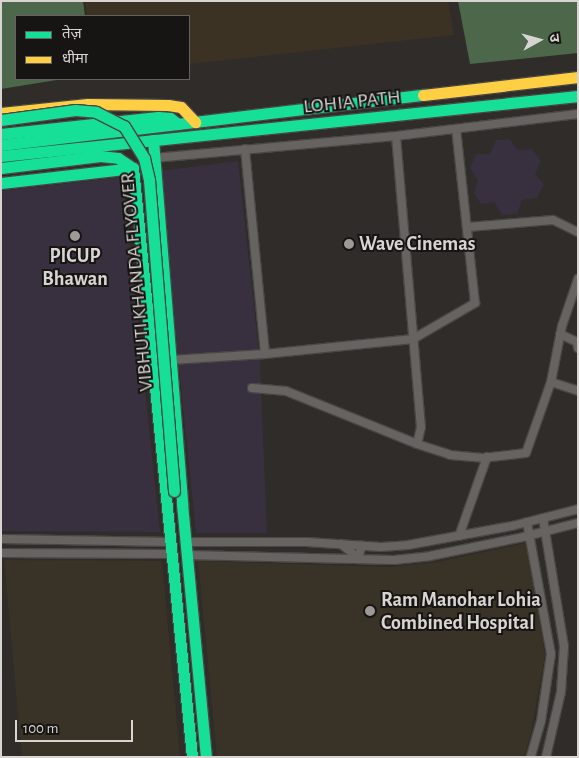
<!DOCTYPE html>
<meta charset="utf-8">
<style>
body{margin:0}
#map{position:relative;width:579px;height:758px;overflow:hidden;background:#2f2c29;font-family:"Alegreya Sans","Noto Sans Devanagari",sans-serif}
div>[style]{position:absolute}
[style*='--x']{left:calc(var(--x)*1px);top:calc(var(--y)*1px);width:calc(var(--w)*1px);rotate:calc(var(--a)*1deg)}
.commercial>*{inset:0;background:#38303e}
.industrial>*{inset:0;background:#3b3224}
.built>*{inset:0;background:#393227}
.forest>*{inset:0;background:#4c6749}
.roads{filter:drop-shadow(1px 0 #494745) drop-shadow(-1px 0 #494745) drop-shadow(0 1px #494745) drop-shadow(0 -1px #494745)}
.street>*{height:8px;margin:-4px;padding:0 4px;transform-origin:4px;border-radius:4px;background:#666361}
.fast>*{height:11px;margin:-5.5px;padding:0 5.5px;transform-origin:5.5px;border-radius:5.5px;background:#16e098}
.slow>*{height:11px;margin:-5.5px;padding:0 5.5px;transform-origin:5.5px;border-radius:5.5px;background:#ffcf43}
.bridges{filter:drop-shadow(1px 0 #494745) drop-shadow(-1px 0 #494745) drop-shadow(0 1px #494745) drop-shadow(0 -1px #494745)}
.fast-bridge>*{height:11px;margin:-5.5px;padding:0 5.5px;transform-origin:5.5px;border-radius:5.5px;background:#16e098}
.dots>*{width:14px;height:14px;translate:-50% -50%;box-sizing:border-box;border:2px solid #171513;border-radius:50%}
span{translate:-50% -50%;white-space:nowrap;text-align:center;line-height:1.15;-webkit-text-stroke:4px #171513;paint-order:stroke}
.street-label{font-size:20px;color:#d7d4d1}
.poi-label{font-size:20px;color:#d7d4d1;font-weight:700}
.left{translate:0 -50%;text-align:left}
.frame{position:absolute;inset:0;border:2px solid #d7d4d1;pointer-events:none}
.legend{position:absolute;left:15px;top:15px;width:175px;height:65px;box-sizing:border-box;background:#171513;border:1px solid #64615f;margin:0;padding:6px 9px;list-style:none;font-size:15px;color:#d7d4d1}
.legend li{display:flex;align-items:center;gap:10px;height:25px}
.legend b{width:25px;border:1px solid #64615f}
.north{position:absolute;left:514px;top:15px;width:50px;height:50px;-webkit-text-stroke:4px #171513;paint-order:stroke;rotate:83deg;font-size:14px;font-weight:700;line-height:20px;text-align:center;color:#d7d4d1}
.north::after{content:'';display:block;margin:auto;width:18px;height:22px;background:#d7d4d1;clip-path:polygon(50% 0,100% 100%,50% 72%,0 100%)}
.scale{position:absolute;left:15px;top:720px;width:118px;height:22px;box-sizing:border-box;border:2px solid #d7d4d1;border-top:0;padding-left:6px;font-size:15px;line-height:18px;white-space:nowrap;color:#d7d4d1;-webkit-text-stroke:4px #171513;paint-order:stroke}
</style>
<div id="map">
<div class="commercial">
<i style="clip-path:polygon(509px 139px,518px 150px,532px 149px,541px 161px,535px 174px,544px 184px,537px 198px,522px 200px,517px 214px,502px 215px,494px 202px,481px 204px,474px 193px,478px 180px,470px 168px,476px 154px,490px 154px,496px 140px)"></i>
<i style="clip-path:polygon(238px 161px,260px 364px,267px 533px,196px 533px,159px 171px)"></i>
<i style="clip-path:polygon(123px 177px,160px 532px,1px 531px,1px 191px)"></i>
</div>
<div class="industrial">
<i style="clip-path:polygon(85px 1px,448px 1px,454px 35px,189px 64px,189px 16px,87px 16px)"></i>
</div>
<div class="built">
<i style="clip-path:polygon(526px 543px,545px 655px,530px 738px,524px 757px,217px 757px,198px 561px,389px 567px,438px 562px)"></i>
<i style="clip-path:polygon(4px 560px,162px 561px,180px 757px,22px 757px)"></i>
</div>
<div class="forest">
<i style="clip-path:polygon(1px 1px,83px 1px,85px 16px,16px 16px,16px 79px,63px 79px,1px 89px)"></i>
<i style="clip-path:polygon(458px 1px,578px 1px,578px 53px,470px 64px)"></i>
</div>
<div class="roads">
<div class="street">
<i style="--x:396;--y:136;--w:292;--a:85.1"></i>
<i style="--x:421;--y:427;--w:17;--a:103"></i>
<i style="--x:245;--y:149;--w:206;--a:84.4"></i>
<i style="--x:154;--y:158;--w:243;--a:-5.2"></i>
<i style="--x:396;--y:136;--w:183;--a:-6.9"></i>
<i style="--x:468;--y:227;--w:85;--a:-4.7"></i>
<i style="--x:553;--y:220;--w:28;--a:26"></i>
<i style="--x:560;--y:334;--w:19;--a:25"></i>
<i style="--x:577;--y:342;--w:6;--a:81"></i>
<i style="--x:171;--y:360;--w:94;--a:-3.7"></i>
<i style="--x:265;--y:354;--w:149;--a:-5.8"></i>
<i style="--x:413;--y:339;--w:72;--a:-30.1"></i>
<i style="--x:475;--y:303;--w:175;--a:-96.2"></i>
<i style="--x:551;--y:382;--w:57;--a:-78.9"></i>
<i style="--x:562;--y:326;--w:50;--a:-71.2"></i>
<i style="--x:252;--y:388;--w:34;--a:5"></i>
<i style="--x:286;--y:391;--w:141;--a:22"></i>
<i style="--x:417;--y:444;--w:35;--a:18"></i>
<i style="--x:450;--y:455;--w:33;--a:5"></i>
<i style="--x:483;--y:458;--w:43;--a:-6.6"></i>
<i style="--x:526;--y:453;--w:75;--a:-70.6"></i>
<i style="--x:551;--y:382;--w:28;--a:18"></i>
<i style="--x:543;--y:518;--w:130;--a:80.7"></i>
<i style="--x:564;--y:646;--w:46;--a:93.7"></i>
<i style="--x:561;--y:692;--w:67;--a:103"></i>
<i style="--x:527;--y:522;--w:134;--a:79.7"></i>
<i style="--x:551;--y:654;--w:68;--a:98.5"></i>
<i style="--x:541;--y:721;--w:37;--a:106"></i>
<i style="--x:459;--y:536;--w:84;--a:-70.5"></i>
<i style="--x:1;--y:539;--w:170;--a:1"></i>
<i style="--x:186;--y:542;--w:121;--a:0"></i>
<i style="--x:307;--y:542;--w:74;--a:3.9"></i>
<i style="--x:381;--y:547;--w:27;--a:-4"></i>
<i style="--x:408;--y:545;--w:106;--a:-10.4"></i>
<i style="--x:512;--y:526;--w:68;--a:-14.4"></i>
<i style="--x:341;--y:544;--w:22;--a:39"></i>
<i style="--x:358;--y:558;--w:13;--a:-72"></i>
<i style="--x:1;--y:553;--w:171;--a:0.3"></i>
<i style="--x:187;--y:555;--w:207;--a:1.4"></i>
<i style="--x:394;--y:560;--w:36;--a:-6"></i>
<i style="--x:430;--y:556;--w:95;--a:-11.5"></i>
<i style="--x:523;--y:537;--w:57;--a:-14.3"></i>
</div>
<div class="fast">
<i style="--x:1;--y:134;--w:158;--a:-6.2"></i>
<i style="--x:158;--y:117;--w:12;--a:5"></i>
<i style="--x:170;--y:118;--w:10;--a:37"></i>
<i style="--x:153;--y:140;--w:365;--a:85.4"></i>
<i style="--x:182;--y:504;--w:254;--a:84.6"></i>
<i style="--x:1;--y:145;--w:425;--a:-6.8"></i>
<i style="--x:1;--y:156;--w:580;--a:-5.94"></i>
<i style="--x:1;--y:168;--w:100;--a:-6.9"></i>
<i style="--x:100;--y:156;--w:18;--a:6"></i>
<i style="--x:118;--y:158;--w:18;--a:34"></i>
<i style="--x:133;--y:168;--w:592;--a:84.28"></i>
<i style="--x:1;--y:183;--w:133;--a:-6.5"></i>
</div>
<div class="slow">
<i style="--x:423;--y:95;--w:156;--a:-6.6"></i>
<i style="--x:1;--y:113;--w:87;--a:-5.9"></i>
<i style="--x:88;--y:104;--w:80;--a:0.7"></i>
<i style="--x:168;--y:105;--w:13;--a:9"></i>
<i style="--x:181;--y:107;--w:21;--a:47"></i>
</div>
</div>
<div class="bridges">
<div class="fast-bridge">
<i style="--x:1;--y:120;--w:75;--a:-7.7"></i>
<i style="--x:75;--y:110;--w:21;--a:5"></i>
<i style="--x:96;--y:112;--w:31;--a:27"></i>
<i style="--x:124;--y:126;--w:38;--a:58"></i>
<i style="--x:144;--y:158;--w:23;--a:77"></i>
<i style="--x:149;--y:180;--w:312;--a:85.4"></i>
</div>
</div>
<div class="dots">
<i style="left:75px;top:236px;background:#9c9996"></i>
<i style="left:349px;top:244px;background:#9c9996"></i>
<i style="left:370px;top:611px;background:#9c9996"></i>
</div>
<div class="street-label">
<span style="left:352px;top:102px;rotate:-6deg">LOHIA PATH</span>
<span style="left:137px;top:282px;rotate:-95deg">VIBHUTI KHANDA FLYOVER</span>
</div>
<div class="poi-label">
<span class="left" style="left:359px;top:244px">Wave Cinemas</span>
<span style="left:75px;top:268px">PICUP<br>Bhawan</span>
<span class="left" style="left:381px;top:612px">Ram Manohar Lohia<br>Combined Hospital</span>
</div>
<div class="frame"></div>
<ul class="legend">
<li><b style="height:6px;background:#16e098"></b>तेज़</li>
<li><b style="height:6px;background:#ffcf43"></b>धीमा</li>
</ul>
<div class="north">उ</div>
<div class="scale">100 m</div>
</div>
